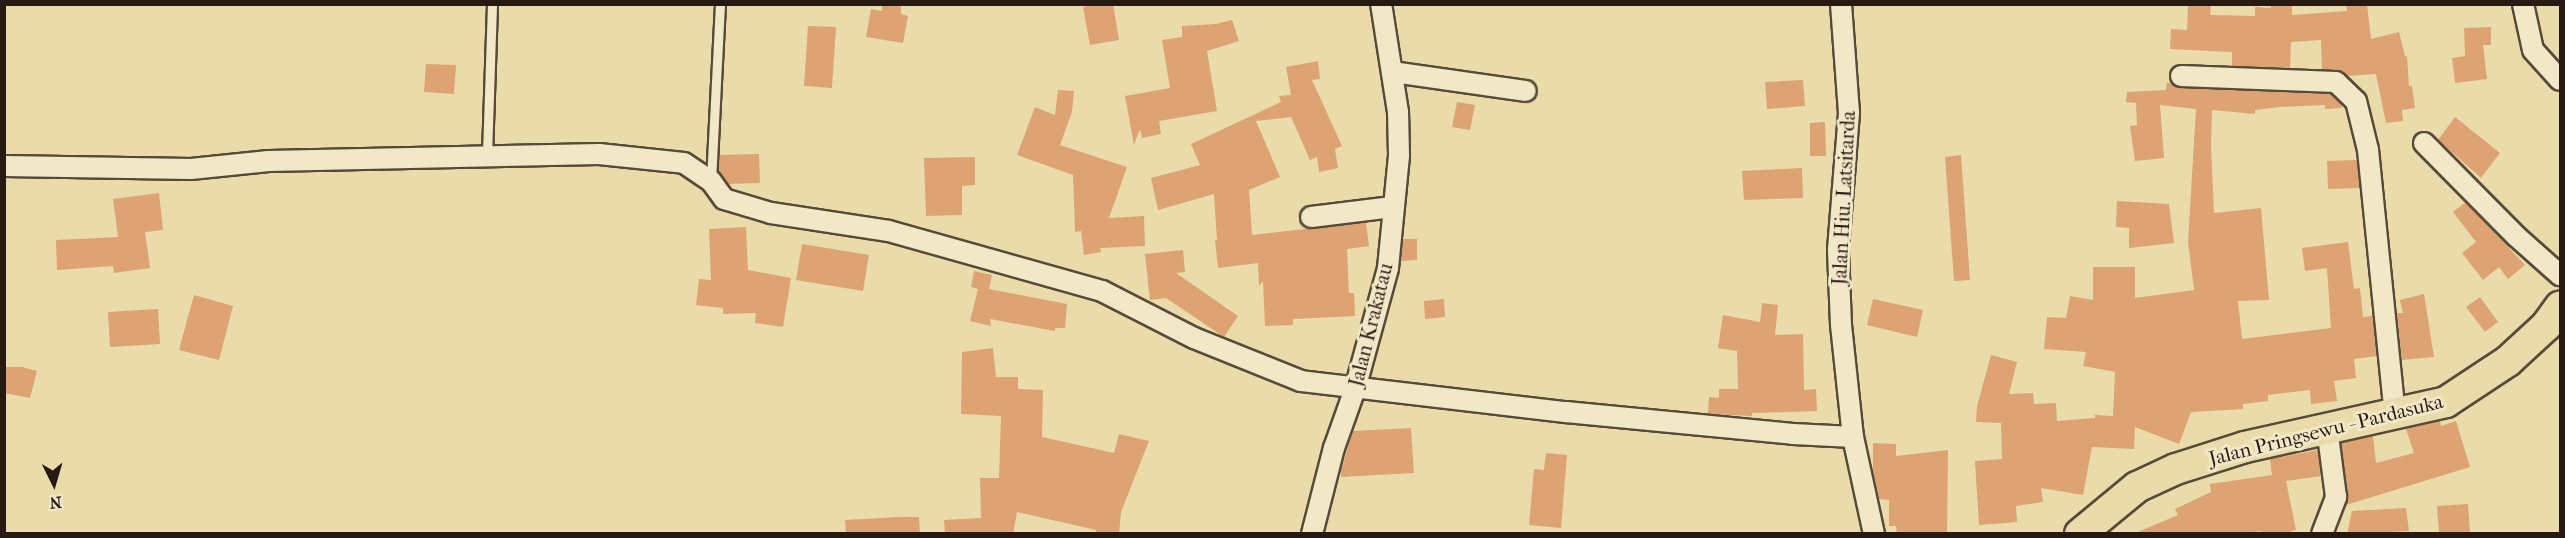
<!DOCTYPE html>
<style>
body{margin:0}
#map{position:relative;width:2565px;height:538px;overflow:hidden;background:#eadbaa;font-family:"IM FELL French Canon",serif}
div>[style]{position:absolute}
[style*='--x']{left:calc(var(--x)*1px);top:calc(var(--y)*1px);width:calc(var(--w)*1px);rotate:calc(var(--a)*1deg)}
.building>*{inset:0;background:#dda373}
.roads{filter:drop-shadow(2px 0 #584a39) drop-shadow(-2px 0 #584a39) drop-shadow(0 2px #584a39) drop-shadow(0 -2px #584a39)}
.service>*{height:9px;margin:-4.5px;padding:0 4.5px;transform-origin:4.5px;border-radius:4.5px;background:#f1e8c8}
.minor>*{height:20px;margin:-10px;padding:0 10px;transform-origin:10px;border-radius:10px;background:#f1e8c8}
.primary>*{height:30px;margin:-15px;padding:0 15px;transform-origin:15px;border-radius:15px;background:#eadbaa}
span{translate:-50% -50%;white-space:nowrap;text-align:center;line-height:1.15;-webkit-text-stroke:6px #f1e8c8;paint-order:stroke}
.street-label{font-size:20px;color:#281913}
.frame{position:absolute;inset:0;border:6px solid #281913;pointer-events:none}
.north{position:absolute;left:24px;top:454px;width:60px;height:60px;-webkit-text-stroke:4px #f1e8c8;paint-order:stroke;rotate:175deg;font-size:16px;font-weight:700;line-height:24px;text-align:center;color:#281913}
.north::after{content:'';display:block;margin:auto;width:21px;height:27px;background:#281913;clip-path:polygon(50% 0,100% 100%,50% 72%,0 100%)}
</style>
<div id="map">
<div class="building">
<i style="clip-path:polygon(882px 4px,901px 4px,901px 14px,908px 16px,903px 43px,866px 37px,871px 9px,882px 11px)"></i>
<i style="clip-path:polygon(1099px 4px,1113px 4px,1119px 40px,1090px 45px,1083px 7px)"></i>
<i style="clip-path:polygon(2188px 4px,2211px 4px,2210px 15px,2255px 16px,2255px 7px,2271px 8px,2271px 4px,2292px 4px,2292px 15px,2347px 11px,2346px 4px,2367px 4px,2371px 39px,2399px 32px,2405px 56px,2407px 56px,2409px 86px,2412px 86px,2415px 108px,2402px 110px,2403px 121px,2386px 123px,2376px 74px,2347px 76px,2337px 70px,2322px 69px,2321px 40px,2291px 42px,2290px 68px,2232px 66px,2232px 52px,2170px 49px,2171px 29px,2187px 30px)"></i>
<i style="clip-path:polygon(1232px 20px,1239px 41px,1207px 51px,1217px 111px,1159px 121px,1161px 134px,1142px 138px,1140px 129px,1134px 145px,1125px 96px,1170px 88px,1162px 40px,1182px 37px,1182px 26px,1216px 24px)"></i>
<i style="clip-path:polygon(808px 26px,836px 27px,832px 88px,804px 86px)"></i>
<i style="clip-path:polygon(2491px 27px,2491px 45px,2483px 45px,2487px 79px,2455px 83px,2452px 58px,2465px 56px,2464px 28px)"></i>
<i style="clip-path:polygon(1318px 61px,1320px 79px,1312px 80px,1342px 146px,1335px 149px,1338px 168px,1319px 172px,1317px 157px,1310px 160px,1291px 117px,1256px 121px,1280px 177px,1249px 190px,1252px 235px,1366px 222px,1369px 246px,1347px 249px,1349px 293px,1354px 293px,1355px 316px,1293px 319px,1293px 325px,1265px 326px,1263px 281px,1259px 286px,1258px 263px,1218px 268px,1215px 240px,1217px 240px,1214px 194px,1158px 210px,1151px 178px,1200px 165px,1191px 144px,1281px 102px,1279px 96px,1291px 95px,1286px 67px)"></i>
<i style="clip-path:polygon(426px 64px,456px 65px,454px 94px,424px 92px)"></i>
<i style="clip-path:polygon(1803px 80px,1805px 106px,1767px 109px,1765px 82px)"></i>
<i style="clip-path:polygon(2167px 82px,2181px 88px,2331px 94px,2341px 104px,2342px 108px,2325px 109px,2325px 105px,2280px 107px,2255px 110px,2255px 114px,2212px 110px,2211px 146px,2214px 213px,2261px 208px,2269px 300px,2238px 301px,2242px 339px,2331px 328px,2327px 268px,2305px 271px,2302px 248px,2348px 242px,2354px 289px,2360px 288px,2363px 317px,2373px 316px,2377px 356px,2354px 359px,2356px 378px,2334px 381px,2337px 401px,2311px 404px,2310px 390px,2268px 395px,2268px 401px,2243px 404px,2243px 409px,2191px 412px,2179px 444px,2135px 427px,2134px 449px,2092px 447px,2083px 495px,2041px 488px,2043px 502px,2016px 506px,2017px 522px,1979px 525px,1975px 461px,2002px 459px,2001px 423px,1976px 422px,1977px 406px,1991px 355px,2017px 362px,2009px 394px,2033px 393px,2034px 404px,2056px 403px,2057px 421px,2095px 418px,2095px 415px,2113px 416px,2115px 372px,2083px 366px,2086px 352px,2044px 349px,2047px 317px,2066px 318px,2070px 296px,2093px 300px,2093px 267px,2135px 267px,2135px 298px,2194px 290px,2188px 242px,2196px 109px,2160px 105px,2164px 158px,2135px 161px,2130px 126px,2137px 125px,2136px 103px,2126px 102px,2127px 92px,2166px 90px)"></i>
<i style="clip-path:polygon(1058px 90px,1074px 91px,1072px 112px,1060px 145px,1127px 167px,1109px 218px,1144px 216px,1145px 246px,1100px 248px,1101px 252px,1084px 255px,1081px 231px,1075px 232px,1073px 175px,1017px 155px,1035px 107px,1055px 115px)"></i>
<i style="clip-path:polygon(1457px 102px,1475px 105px,1470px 130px,1452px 127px)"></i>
<i style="clip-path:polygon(2455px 117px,2500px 153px,2481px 178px,2438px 140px)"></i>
<i style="clip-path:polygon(1825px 122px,1826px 156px,1810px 156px,1810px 123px)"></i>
<i style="clip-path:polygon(759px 154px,760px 183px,728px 184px,718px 172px,719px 155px)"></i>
<i style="clip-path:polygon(1961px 155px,1970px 280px,1954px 281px,1945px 157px)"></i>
<i style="clip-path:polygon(975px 157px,975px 185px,962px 186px,962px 215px,926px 216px,924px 158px)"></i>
<i style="clip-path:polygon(2357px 160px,2360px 188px,2328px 189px,2327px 161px)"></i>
<i style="clip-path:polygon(1802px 168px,1803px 198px,1744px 200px,1742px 171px)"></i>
<i style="clip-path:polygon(159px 193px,163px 230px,145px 232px,150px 268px,114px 273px,113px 266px,57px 270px,56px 240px,118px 237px,113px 199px)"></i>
<i style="clip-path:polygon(2117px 201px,2169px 204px,2174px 243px,2129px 248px,2129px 228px,2116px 227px)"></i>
<i style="clip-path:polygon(2466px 202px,2525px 265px,2508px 279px,2499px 267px,2483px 280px,2462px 253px,2476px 242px,2453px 212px)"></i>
<i style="clip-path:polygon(746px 227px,748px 270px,791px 278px,783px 327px,755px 323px,756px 313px,723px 314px,723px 308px,696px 305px,699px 279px,711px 280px,709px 229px)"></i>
<i style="clip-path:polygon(1403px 239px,1417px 239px,1417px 260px,1401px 261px)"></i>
<i style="clip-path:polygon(802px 244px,869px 255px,863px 291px,796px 280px)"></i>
<i style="clip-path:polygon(1183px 250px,1185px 272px,1176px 273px,1238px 316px,1224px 337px,1166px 298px,1150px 300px,1145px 254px)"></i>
<i style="clip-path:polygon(974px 271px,992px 275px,989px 289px,1067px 304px,1065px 328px,1055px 328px,1055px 331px,990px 319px,991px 326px,970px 321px,978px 289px,971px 287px)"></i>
<i style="clip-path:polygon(2424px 294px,2434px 357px,2402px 360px,2397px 313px,2403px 313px,2400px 300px)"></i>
<i style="clip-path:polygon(194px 295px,233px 306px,219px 360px,179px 350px)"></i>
<i style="clip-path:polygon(2480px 297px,2498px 322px,2485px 332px,2466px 307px)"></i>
<i style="clip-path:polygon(1444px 299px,1445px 317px,1425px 319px,1424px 301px)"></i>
<i style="clip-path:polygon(1873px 299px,1923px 310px,1917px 337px,1867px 325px)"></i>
<i style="clip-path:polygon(1762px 303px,1778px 305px,1775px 335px,1803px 334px,1804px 390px,1816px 389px,1817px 411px,1752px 413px,1752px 416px,1708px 414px,1709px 397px,1719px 398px,1719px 389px,1738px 389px,1737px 351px,1718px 348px,1723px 315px,1760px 322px)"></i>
<i style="clip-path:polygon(158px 309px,160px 344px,110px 347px,108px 312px)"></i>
<i style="clip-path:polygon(993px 348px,996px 377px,1018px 377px,1018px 389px,1043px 390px,1042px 437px,1114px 453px,1119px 434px,1149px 441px,1121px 512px,1119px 534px,1096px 532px,1096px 530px,1017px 512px,1013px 534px,945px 534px,944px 520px,981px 518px,980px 478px,999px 478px,1001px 416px,961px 414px,962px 352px)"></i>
<i style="clip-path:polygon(4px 367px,22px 367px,37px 371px,30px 398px,4px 393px)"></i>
<i style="clip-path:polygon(2440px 421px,2441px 426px,2456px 421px,2470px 467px,2346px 505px,2348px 495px,2341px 443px,2373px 436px,2376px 463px,2414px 453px,2406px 429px)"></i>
<i style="clip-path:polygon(1411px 428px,1414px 473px,1341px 477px,1341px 470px,1353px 431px)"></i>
<i style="clip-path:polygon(1873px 443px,1896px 444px,1896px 456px,1948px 450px,1947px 534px,1897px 534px,1896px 526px,1889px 526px,1889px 500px,1879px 499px,1873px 471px)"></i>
<i style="clip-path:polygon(2318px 450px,2321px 476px,2286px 481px,2296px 530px,2280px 534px,2262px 534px,2261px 531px,2238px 534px,2133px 534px,2178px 515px,2175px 509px,2211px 492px,2210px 484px,2272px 475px,2270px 459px)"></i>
<i style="clip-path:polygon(1546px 453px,1567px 455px,1561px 528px,1529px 525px,1534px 469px,1544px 470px)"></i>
<i style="clip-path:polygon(2468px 504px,2470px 534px,2439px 534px,2437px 506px)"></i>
<i style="clip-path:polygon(2406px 508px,2409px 531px,2347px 534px,2352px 511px)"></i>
<i style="clip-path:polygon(899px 517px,919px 517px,920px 534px,846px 534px,845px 520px)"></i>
</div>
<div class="roads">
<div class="service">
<i style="--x:487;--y:155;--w:151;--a:-88.1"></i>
<i style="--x:711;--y:181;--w:177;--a:-87.1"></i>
</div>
<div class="minor">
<i style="--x:1841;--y:4;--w:109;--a:85.8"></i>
<i style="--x:1849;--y:113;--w:137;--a:94.6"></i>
<i style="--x:1838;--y:250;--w:75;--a:87.7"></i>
<i style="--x:1841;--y:325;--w:113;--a:83.9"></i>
<i style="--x:1853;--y:437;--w:99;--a:77.8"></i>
<i style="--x:2523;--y:4;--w:47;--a:77.7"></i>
<i style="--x:2533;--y:50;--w:40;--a:48"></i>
<i style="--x:1393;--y:72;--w:134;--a:8.1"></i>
<i style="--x:2181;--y:76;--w:155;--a:2.2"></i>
<i style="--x:2336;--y:82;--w:28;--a:44"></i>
<i style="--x:2356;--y:101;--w:50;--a:76.2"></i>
<i style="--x:2368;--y:150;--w:266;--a:84.2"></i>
<i style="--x:2424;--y:143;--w:131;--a:45.3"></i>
<i style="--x:2516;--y:236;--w:59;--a:41.6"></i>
<i style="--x:4;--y:166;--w:187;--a:0.9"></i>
<i style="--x:191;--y:169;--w:78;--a:-5.9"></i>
<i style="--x:269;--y:161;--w:330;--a:-1.2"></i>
<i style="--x:599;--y:154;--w:85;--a:6"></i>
<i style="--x:684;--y:163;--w:32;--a:34"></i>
<i style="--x:711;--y:181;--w:22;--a:54"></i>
<i style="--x:724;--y:199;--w:49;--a:16.6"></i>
<i style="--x:771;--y:213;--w:119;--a:8.7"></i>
<i style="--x:889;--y:231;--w:221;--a:15.7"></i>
<i style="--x:1102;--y:291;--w:103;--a:27.1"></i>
<i style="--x:1194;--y:338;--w:115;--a:21.9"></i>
<i style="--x:1301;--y:381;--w:267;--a:6.7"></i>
<i style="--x:1566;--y:412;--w:228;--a:5.5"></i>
<i style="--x:1793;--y:434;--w:60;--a:2.9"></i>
<i style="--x:1311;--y:217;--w:82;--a:-7"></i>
<i style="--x:1312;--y:534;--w:89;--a:-75.7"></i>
<i style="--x:1334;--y:448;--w:63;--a:-70.4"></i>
<i style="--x:1355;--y:389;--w:125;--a:-74.7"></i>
<i style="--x:1388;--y:268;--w:114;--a:-84.4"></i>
<i style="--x:1399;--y:155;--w:43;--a:-91.3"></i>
<i style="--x:1398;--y:112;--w:109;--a:-98.9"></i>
<i style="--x:2322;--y:534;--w:40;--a:-69"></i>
<i style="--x:2336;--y:497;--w:70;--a:-97.4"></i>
</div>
<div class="primary">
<i style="--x:2080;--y:534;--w:74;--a:-39.5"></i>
<i style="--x:2137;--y:487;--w:43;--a:-24.8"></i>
<i style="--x:2176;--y:469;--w:72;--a:-17.7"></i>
<i style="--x:2245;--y:447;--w:206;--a:-12.6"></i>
<i style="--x:2446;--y:402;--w:74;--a:-33.5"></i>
<i style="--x:2508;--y:361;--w:52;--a:-42.6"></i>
<i style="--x:2546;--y:326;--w:24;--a:-54"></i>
</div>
</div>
<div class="street-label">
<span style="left:1844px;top:198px;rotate:-87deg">Jalan Hiu. Latsitarda</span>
<span style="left:1371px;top:325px;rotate:-76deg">Jalan Krakatau</span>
<span style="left:2326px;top:430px;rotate:-14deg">Jalan Pringsewu - Pardasuka</span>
</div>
<div class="frame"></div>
<div class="north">N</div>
</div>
